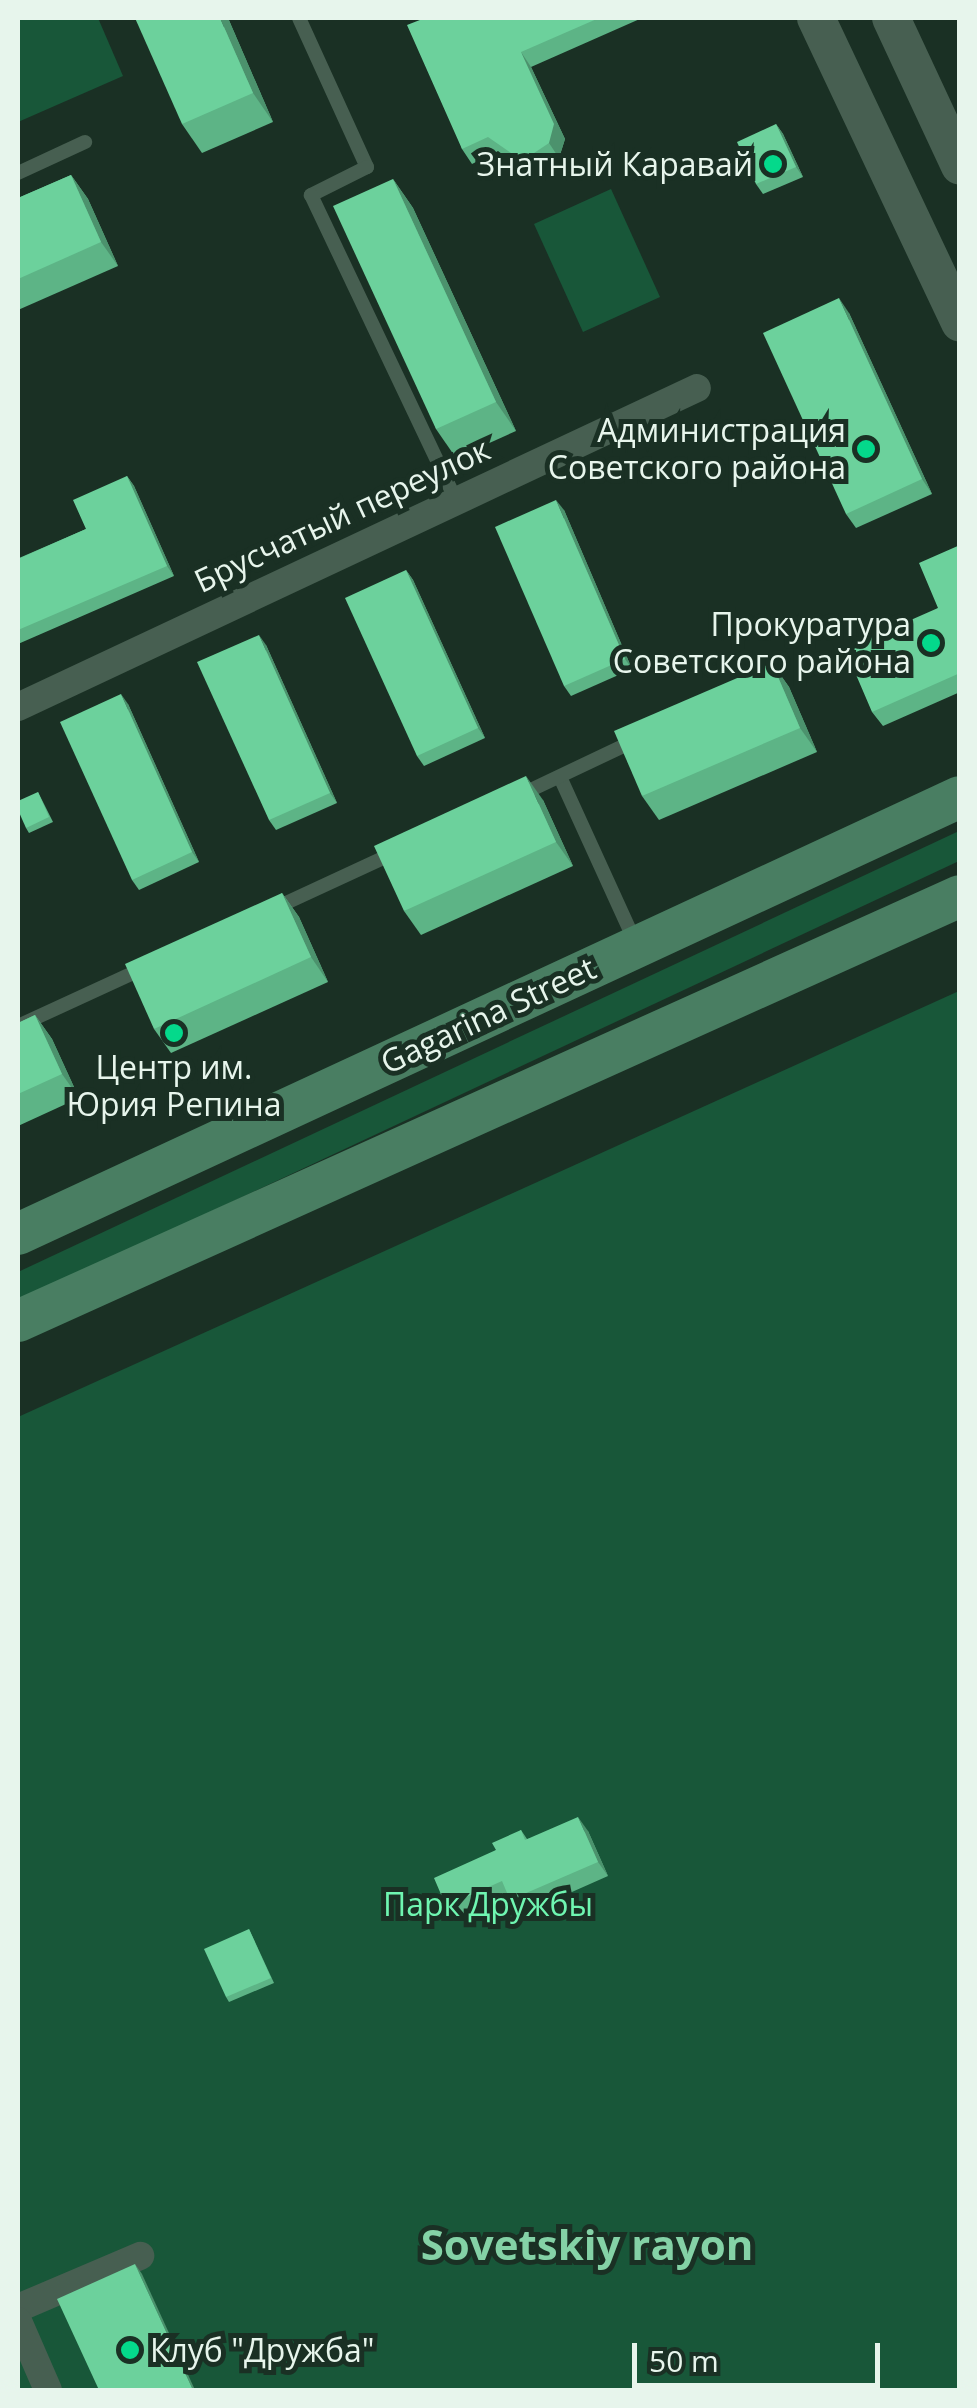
<!DOCTYPE html>
<meta charset="utf-8">
<style>
body{margin:0}
#map{position:relative;width:977px;height:2408px;overflow:hidden;background:#1a3024;font-family:"Open Sans",sans-serif}
div>[style]{position:absolute}
[style*='--x']{left:calc(var(--x)*1px);top:calc(var(--y)*1px);width:calc(var(--w)*1px);rotate:calc(var(--a)*1deg)}
.green>*{inset:0;background:#185739}
.service>*{height:14px;margin:-7px;padding:0 7px;transform-origin:7px;border-radius:7px;background:#475f51}
.minor>*{height:28px;margin:-14px;padding:0 14px;transform-origin:14px;border-radius:14px;background:#475f51}
.secondary>*{height:38px;margin:-19px;padding:0 19px;transform-origin:19px;border-radius:19px;background:#475f51}
.primary>*{height:42px;margin:-21px;padding:0 21px;transform-origin:21px;border-radius:21px;background:#497e62}
.wall>*{inset:0;background:#5db486}
.shaded-wall>*{inset:0;background:#4c926d}
.building>*{inset:0;background:#6cd19c}
.dots>*{width:28px;height:28px;translate:-50% -50%;box-sizing:border-box;border:5px solid #1a3024;border-radius:50%}
span{translate:-50% -50%;white-space:nowrap;text-align:center;line-height:1.15;-webkit-text-stroke:10px #1a3024;paint-order:stroke}
.poi-label{font-size:32px;color:#e7f5ec}
.right{translate:-100% -50%;text-align:right}
.left{translate:0 -50%;text-align:left}
.street-label{font-size:32px;color:#e7f5ec}
.park-label{font-size:32px;color:#6ff6b1}
.district-label{font-size:42px;color:#84d2a6;font-weight:700}
.frame{position:absolute;inset:0;border:20px solid #e7f5ec;pointer-events:none}
.scale{position:absolute;left:632px;top:2343px;width:248px;height:45px;box-sizing:border-box;border:5px solid #e7f5ec;border-top:0;padding-left:12px;font-size:30px;line-height:35px;white-space:nowrap;color:#e7f5ec;-webkit-text-stroke:8px #1a3024;paint-order:stroke}
</style>
<div id="map">
<div class="green">
<i style="clip-path:polygon(18px 18px,98px 18px,123px 76px,18px 122px)"></i>
<i style="clip-path:polygon(611px 189px,660px 297px,583px 332px,534px 224px)"></i>
<i style="clip-path:polygon(959px 831px,959px 861px,18px 1302px,18px 1272px)"></i>
<i style="clip-path:polygon(959px 991px,959px 2390px,18px 2390px,18px 1417px)"></i>
</div>
<div class="service">
<i style="--x:299;--y:18;--w:164;--a:65.5"></i>
<i style="--x:367;--y:167;--w:63;--a:153.4"></i>
<i style="--x:311;--y:195;--w:335;--a:64.6"></i>
<i style="--x:18;--y:173;--w:74;--a:-24.8"></i>
<i style="--x:560;--y:777;--w:183;--a:65.5"></i>
<i style="--x:518;--y:796;--w:128;--a:-25.4"></i>
<i style="--x:273;--y:909;--w:133;--a:-24.8"></i>
<i style="--x:18;--y:1026;--w:139;--a:-24.7"></i>
</div>
<div class="minor">
<i style="--x:18;--y:707;--w:750;--a:-25.16"></i>
<i style="--x:18;--y:2308;--w:133;--a:-23.1"></i>
<i style="--x:18;--y:2321;--w:75;--a:66.5"></i>
</div>
<div class="secondary">
<i style="--x:816;--y:18;--w:337;--a:64.7"></i>
<i style="--x:891;--y:18;--w:163;--a:65"></i>
</div>
<div class="primary">
<i style="--x:18;--y:1234;--w:1038;--a:-24.89"></i>
<i style="--x:18;--y:1321;--w:1033;--a:-24.28"></i>
</div>
<div class="wall">
<i style="clip-path:polygon(228px 18px,273px 122px,202px 153px,182px 124px)"></i>
<i style="clip-path:polygon(425px 18px,642px 18px,531px 67px,565px 139px,559px 158px,541px 169px,521px 168px,498px 151px,472px 164px,462px 149px)"></i>
<i style="clip-path:polygon(776px 124px,783px 134px,803px 177px,763px 194px,756px 184px)"></i>
<i style="clip-path:polygon(71px 175px,88px 199px,118px 266px,18px 310px,18px 198px)"></i>
<i style="clip-path:polygon(393px 179px,413px 208px,516px 431px,456px 458px,436px 429px)"></i>
<i style="clip-path:polygon(849px 313px,932px 494px,856px 528px,846px 514px)"></i>
<i style="clip-path:polygon(127px 476px,134px 486px,174px 576px,18px 644px,18px 554px,19px 558px,86px 529px)"></i>
<i style="clip-path:polygon(564px 510px,632px 669px,571px 696px,564px 686px)"></i>
<i style="clip-path:polygon(960px 545px,960px 692px,883px 726px,872px 712px,938px 608px)"></i>
<i style="clip-path:polygon(406px 570px,413px 580px,485px 738px,424px 766px,417px 756px)"></i>
<i style="clip-path:polygon(266px 645px,337px 803px,276px 830px,269px 820px)"></i>
<i style="clip-path:polygon(772px 663px,789px 687px,817px 752px,659px 820px,642px 796px)"></i>
<i style="clip-path:polygon(128px 704px,199px 862px,139px 890px,132px 880px)"></i>
<i style="clip-path:polygon(38px 792px,53px 822px,29px 833px,26px 828px)"></i>
<i style="clip-path:polygon(543px 800px,573px 866px,421px 935px,404px 911px)"></i>
<i style="clip-path:polygon(282px 893px,299px 917px,328px 982px,171px 1053px,154px 1029px)"></i>
<i style="clip-path:polygon(35px 1015px,52px 1039px,79px 1098px,18px 1126px,18px 1023px)"></i>
<i style="clip-path:polygon(521px 1830px,527px 1839px,588px 1831px,608px 1876px,520px 1915px,509px 1897px,456px 1921px,446px 1906px,496px 1850px)"></i>
<i style="clip-path:polygon(249px 1929px,274px 1983px,229px 2002px,226px 1997px)"></i>
</div>
<div class="shaded-wall">
<i style="clip-path:polygon(220px 18px,228px 18px,273px 122px,253px 93px)"></i>
<i style="clip-path:polygon(521px 52px,531px 67px,565px 139px,559px 158px,549px 143px)"></i>
<i style="clip-path:polygon(776px 124px,783px 134px,803px 177px,796px 167px)"></i>
<i style="clip-path:polygon(71px 175px,88px 199px,118px 266px,101px 242px)"></i>
<i style="clip-path:polygon(393px 179px,413px 208px,516px 431px,496px 402px)"></i>
<i style="clip-path:polygon(839px 298px,849px 313px,932px 494px,922px 479px)"></i>
<i style="clip-path:polygon(127px 476px,134px 486px,174px 576px,167px 566px)"></i>
<i style="clip-path:polygon(556px 500px,564px 510px,632px 669px,625px 659px)"></i>
<i style="clip-path:polygon(406px 570px,413px 580px,485px 738px,478px 728px)"></i>
<i style="clip-path:polygon(259px 635px,266px 645px,337px 803px,330px 793px)"></i>
<i style="clip-path:polygon(772px 663px,789px 687px,817px 752px,800px 728px)"></i>
<i style="clip-path:polygon(121px 694px,128px 704px,199px 862px,192px 852px)"></i>
<i style="clip-path:polygon(526px 776px,543px 800px,573px 866px,556px 842px)"></i>
<i style="clip-path:polygon(282px 893px,299px 917px,328px 982px,311px 957px)"></i>
<i style="clip-path:polygon(35px 1015px,52px 1039px,79px 1098px,62px 1074px)"></i>
<i style="clip-path:polygon(578px 1817px,588px 1831px,608px 1876px,598px 1862px)"></i>
<i style="clip-path:polygon(135px 2264px,142px 2274px,195px 2390px,193px 2390px)"></i>
</div>
<div class="building">
<i style="clip-path:polygon(135px 18px,220px 18px,253px 93px,182px 124px)"></i>
<i style="clip-path:polygon(425px 18px,599px 18px,521px 52px,554px 124px,549px 143px,531px 155px,511px 153px,488px 137px,462px 149px,407px 25px)"></i>
<i style="clip-path:polygon(776px 124px,796px 167px,756px 184px,737px 142px)"></i>
<i style="clip-path:polygon(71px 175px,101px 242px,18px 279px,18px 198px)"></i>
<i style="clip-path:polygon(393px 179px,496px 402px,436px 429px,333px 206px)"></i>
<i style="clip-path:polygon(839px 298px,922px 479px,846px 514px,763px 333px)"></i>
<i style="clip-path:polygon(127px 476px,167px 566px,18px 630px,18px 559px,86px 529px,73px 500px)"></i>
<i style="clip-path:polygon(556px 500px,625px 659px,564px 686px,495px 527px)"></i>
<i style="clip-path:polygon(960px 545px,960px 673px,872px 712px,845px 649px,938px 608px,919px 563px)"></i>
<i style="clip-path:polygon(406px 570px,478px 728px,417px 756px,345px 598px)"></i>
<i style="clip-path:polygon(259px 635px,330px 793px,269px 820px,197px 662px)"></i>
<i style="clip-path:polygon(772px 663px,800px 728px,642px 796px,614px 731px)"></i>
<i style="clip-path:polygon(121px 694px,192px 852px,132px 880px,60px 722px)"></i>
<i style="clip-path:polygon(526px 776px,556px 842px,404px 911px,374px 846px)"></i>
<i style="clip-path:polygon(38px 792px,49px 817px,26px 828px,18px 810px,18px 801px)"></i>
<i style="clip-path:polygon(282px 893px,311px 957px,154px 1029px,125px 964px)"></i>
<i style="clip-path:polygon(35px 1015px,62px 1074px,18px 1094px,18px 1023px)"></i>
<i style="clip-path:polygon(578px 1817px,598px 1862px,510px 1900px,502px 1881px,446px 1906px,434px 1878px,496px 1850px,492px 1843px,521px 1830px,525px 1840px)"></i>
<i style="clip-path:polygon(249px 1929px,271px 1978px,226px 1997px,204px 1949px)"></i>
<i style="clip-path:polygon(135px 2264px,193px 2390px,99px 2390px,57px 2299px)"></i>
</div>
<div class="dots">
<i style="left:773px;top:164px;background:#04d98b"></i>
<i style="left:866px;top:449px;background:#04d98b"></i>
<i style="left:931px;top:643px;background:#04d98b"></i>
<i style="left:174px;top:1033px;background:#04d98b"></i>
<i style="left:130px;top:2350px;background:#04d98b"></i>
</div>
<div class="poi-label">
<span class="right" style="left:753px;top:164px">Знатный Каравай</span>
<span class="right" style="left:846px;top:449px">Администрация<br>Советского района</span>
<span class="right" style="left:911px;top:643px">Прокуратура<br>Советского района</span>
<span style="left:174px;top:1086px">Центр им.<br>Юрия Репина</span>
<span class="left" style="left:150px;top:2350px">Клуб "Дружба"</span>
</div>
<div class="street-label">
<span style="left:342px;top:515px;rotate:-25deg">Брусчатый переулок</span>
<span style="left:488px;top:1015px;rotate:-25deg">Gagarina Street</span>
</div>
<div class="park-label">
<span style="left:488px;top:1904px">Парк Дружбы</span>
</div>
<div class="district-label">
<span style="left:587px;top:2244px">Sovetskiy rayon</span>
</div>
<div class="frame"></div>
<div class="scale">50 m</div>
</div>
